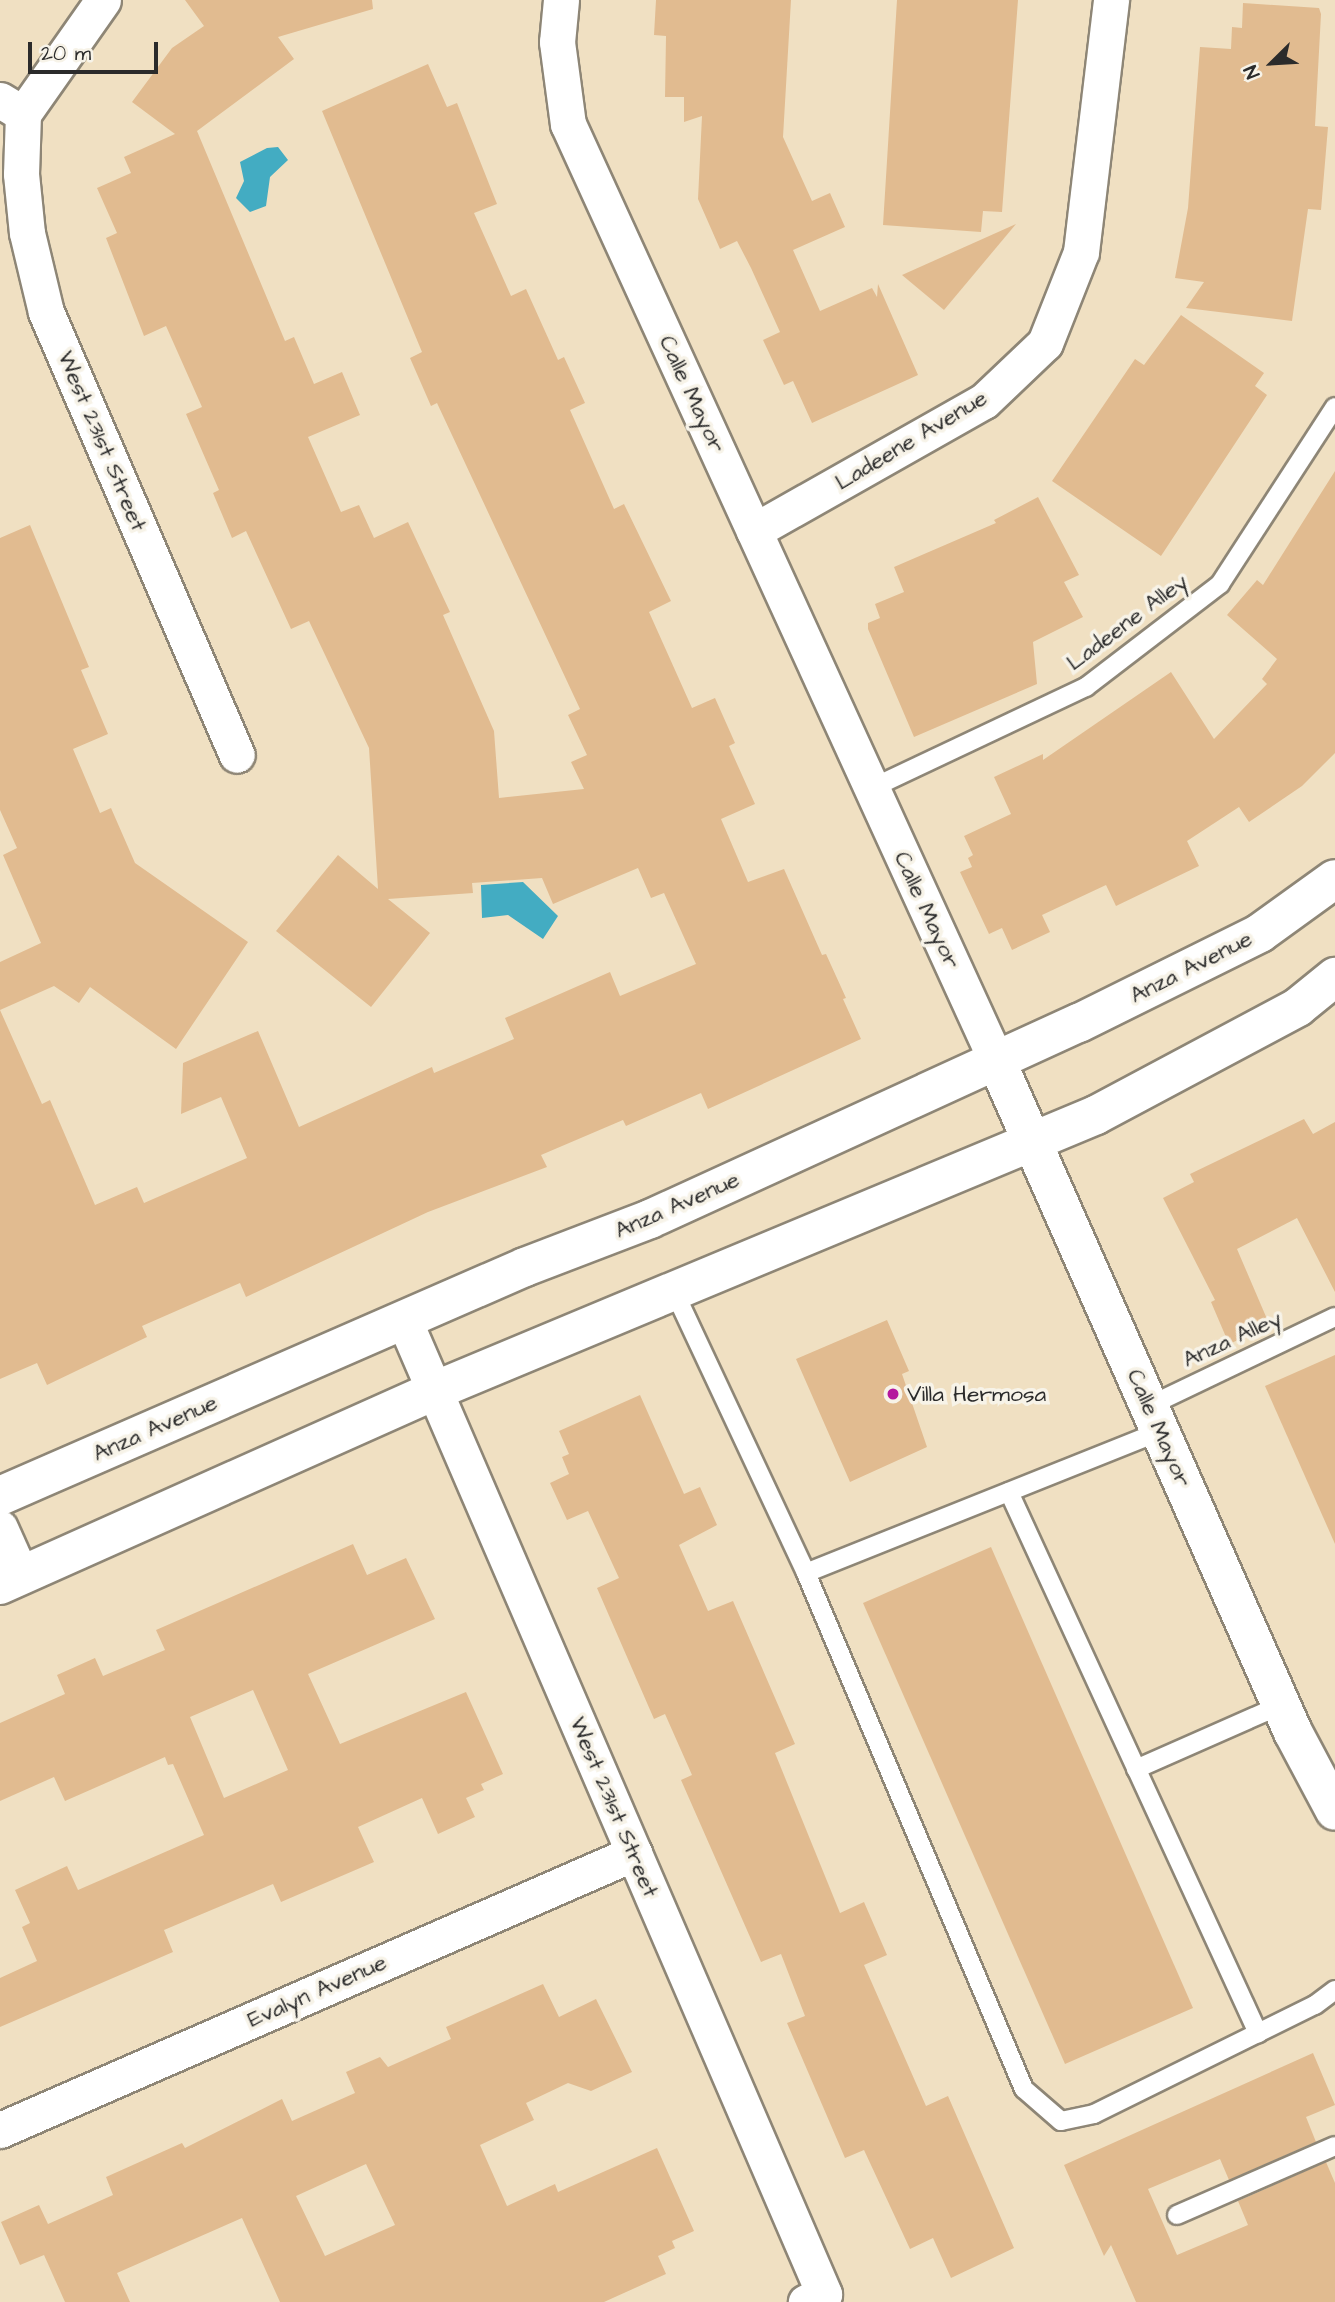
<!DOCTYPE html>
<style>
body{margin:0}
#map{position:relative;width:1335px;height:2302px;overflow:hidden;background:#f0e0c2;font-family:"Architects Daughter",sans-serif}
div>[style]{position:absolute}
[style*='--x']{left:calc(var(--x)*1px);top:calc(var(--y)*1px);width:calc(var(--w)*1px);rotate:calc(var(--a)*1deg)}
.water>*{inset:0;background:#43acc2}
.building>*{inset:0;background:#e1bb90}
.roads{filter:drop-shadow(2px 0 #8e8676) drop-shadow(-2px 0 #8e8676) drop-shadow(0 2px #8e8676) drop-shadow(0 -2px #8e8676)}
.lane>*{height:18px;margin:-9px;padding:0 9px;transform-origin:9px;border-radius:9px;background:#fff}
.street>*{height:35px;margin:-17.5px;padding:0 17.5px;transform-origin:17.5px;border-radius:17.5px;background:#fff}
.secondary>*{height:38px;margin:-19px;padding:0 19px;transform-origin:19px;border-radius:19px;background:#fff}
.dots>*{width:19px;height:19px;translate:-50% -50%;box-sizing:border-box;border:4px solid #f7f3e8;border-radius:50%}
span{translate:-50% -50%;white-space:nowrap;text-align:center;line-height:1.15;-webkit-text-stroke:7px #f7f3e8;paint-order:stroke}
.street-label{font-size:23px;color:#2b2b2b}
.poi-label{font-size:23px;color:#2b2b2b}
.left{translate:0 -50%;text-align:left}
.north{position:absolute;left:1237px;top:28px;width:70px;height:70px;-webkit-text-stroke:5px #f7f3e8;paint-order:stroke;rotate:246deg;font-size:19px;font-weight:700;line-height:28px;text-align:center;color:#2b2b2b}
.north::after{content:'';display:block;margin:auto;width:24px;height:32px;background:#2b2b2b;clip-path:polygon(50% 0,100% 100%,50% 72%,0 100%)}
.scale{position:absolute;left:28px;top:42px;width:130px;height:32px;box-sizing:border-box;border:4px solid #2b2b2b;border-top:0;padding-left:9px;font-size:21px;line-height:24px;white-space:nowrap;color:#2b2b2b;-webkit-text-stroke:5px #f7f3e8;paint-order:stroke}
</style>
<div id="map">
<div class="water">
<i style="clip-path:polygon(278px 147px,288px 160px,270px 177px,266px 206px,250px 212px,236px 198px,244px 181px,240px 162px,267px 148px)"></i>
<i style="clip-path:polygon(523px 882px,558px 916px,543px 939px,508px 915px,482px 918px,481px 885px)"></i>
</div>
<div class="building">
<i style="clip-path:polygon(185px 0,372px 0,373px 9px,278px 37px,294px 59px,197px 131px,285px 341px,294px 337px,314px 384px,342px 372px,360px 415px,308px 437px,341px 512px,359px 505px,374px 538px,408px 522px,450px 612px,443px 615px,494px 731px,499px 798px,584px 789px,571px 762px,587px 755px,568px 715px,580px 709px,437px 403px,431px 406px,410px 358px,422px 352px,322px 111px,428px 64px,447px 107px,457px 103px,497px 204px,474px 213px,511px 296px,526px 289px,558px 360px,564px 357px,585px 403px,570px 410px,614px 509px,624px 504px,671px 601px,649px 612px,692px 708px,715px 698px,735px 743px,729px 746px,755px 804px,721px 819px,748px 882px,784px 869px,822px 955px,826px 954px,846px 998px,843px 999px,861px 1039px,708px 1109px,701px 1093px,626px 1126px,623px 1120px,541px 1155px,547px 1167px,428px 1212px,246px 1297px,240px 1283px,142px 1326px,147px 1337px,47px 1385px,37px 1363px,0 1379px,0 962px,41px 943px,3px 855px,17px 848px,0 810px,0 538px,30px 525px,89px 667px,81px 670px,108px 734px,73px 749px,100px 813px,111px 808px,135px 863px,248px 942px,176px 1049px,90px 987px,79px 1003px,54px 986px,0 1010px,42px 1104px,50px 1100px,95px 1205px,137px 1187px,144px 1203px,247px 1158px,221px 1097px,181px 1114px,183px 1063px,258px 1031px,299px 1127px,432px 1067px,434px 1073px,514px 1039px,505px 1018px,610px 972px,620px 996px,696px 964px,664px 893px,651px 898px,638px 868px,553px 904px,542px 878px,472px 883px,473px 893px,388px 899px,430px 933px,371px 1007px,276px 931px,338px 855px,378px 889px,369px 748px,309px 621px,291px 629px,246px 531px,232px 538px,213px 493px,219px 490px,186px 414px,202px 407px,166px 326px,144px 336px,106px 238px,117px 233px,97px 188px,131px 173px,124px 157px,175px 134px,132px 102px,172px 48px,204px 26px)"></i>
<i style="clip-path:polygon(656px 0,791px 0,783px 137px,812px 201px,830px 193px,845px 227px,793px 250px,820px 311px,872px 288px,877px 297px,878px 284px,918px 375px,812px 423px,793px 381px,784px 385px,763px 340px,780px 332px,751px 268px,737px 241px,720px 249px,698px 199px,702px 116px,684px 122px,684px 97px,665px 97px,666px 36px,654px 35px)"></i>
<i style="clip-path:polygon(897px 0,1018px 0,1002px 212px,983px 211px,981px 232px,883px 225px)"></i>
<i style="clip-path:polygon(1243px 3px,1319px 8px,1321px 14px,1315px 126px,1328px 127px,1321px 210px,1308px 209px,1292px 321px,1186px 308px,1204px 282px,1175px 278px,1188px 208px,1200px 47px,1231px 49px,1232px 27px,1242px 28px)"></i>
<i style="clip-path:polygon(1016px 224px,944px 310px,902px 275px)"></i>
<i style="clip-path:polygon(1181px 315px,1264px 373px,1255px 386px,1267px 395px,1161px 556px,1052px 481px,1135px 359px,1144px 365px)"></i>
<i style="clip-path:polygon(1335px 471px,1335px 753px,1302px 786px,1249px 822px,1239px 807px,1187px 841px,1199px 866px,1116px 906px,1106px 885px,1042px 915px,1050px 932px,1012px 950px,1002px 928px,989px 934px,960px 872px,972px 867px,968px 858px,973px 855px,964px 836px,1011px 814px,994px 777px,1043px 754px,1043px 760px,1171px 672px,1214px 739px,1267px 684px,1262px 679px,1277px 659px,1227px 615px,1257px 580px,1263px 585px)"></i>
<i style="clip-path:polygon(1038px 497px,1079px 575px,1064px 582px,1083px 617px,1033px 642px,1037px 684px,914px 737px,868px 629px,868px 623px,880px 618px,875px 604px,904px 592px,894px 567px,996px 523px,994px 520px)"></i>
<i style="clip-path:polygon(1304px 1119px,1313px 1134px,1335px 1122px,1335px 1292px,1297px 1218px,1237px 1249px,1270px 1326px,1229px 1344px,1211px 1302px,1215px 1300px,1163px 1198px,1194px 1182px,1190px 1174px)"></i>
<i style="clip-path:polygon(887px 1320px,909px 1371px,902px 1374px,927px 1447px,850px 1482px,796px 1359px)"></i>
<i style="clip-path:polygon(1335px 1355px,1335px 1544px,1265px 1386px)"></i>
<i style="clip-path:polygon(640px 1395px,684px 1494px,700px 1487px,717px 1525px,679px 1545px,708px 1611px,733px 1601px,795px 1744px,775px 1753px,840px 1913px,864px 1902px,887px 1955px,864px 1965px,926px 2106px,948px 2096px,1014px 2248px,951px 2278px,933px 2238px,910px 2249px,864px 2150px,845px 2158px,787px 2023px,805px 2016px,781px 1954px,761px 1962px,681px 1780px,692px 1775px,665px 1714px,654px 1719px,597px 1588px,619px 1578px,588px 1511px,567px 1520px,550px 1483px,569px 1474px,562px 1457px,569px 1454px,559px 1431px)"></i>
<i style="clip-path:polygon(evenodd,353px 1544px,367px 1575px,406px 1558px,435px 1619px,308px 1674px,340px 1744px,466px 1692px,503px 1774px,481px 1784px,484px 1790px,466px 1798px,475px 1817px,438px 1834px,422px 1798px,358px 1827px,374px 1862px,281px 1902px,273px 1884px,164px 1930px,173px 1952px,0 2027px,0 1978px,37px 1961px,22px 1927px,30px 1923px,15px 1890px,67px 1866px,78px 1890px,204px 1835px,173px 1764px,168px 1765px,165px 1757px,65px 1801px,54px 1777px,0 1801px,0 1723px,65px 1694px,57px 1675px,95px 1658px,103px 1676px,165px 1650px,156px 1630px,353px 1544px,253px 1690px,288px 1770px,224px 1798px,190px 1717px,253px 1690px)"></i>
<i style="clip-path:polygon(991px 1547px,1193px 2008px,1065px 2064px,863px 1603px)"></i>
<i style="clip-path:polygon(evenodd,543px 1984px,559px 2017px,596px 1999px,632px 2072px,591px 2091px,568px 2083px,526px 2103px,534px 2120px,480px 2145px,507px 2206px,555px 2184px,558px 2192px,657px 2148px,694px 2231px,672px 2241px,675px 2248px,658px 2256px,666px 2274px,604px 2302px,280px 2302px,242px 2218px,117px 2273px,130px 2302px,65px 2302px,44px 2255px,20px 2265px,1px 2222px,39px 2205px,48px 2224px,113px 2195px,106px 2177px,182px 2143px,185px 2148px,282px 2099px,292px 2121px,355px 2093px,346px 2072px,380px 2057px,388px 2067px,451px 2039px,446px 2027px,543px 1984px,366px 2164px,395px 2225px,325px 2256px,296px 2196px,366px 2164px)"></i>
<i style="clip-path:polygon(1313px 2053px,1335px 2105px,1306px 2117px,1316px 2142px,1229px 2180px,1220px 2159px,1148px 2189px,1177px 2255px,1248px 2225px,1238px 2201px,1326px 2162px,1335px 2183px,1335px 2302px,1136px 2302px,1111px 2245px,1104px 2256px,1064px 2165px)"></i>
</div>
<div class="roads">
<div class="lane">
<i style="--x:872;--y:788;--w:237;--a:-25.3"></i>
<i style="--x:1086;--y:687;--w:169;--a:-37.5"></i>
<i style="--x:1220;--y:584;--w:211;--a:-57"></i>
<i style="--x:674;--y:1291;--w:311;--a:64.9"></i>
<i style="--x:1149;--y:1406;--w:206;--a:-25.6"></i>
<i style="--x:1161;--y:1431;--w:382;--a:158.2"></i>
<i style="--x:806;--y:1573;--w:560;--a:67.1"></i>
<i style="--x:1024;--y:2089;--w:49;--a:40.9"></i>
<i style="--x:1061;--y:2121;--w:34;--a:-12"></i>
<i style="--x:1094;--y:2114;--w:246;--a:-26.3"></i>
<i style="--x:1315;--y:2005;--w:25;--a:-37"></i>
<i style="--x:1009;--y:1492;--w:596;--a:65.29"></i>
<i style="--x:1136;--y:1769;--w:158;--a:-23.8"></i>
<i style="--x:1177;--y:2215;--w:172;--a:-23.6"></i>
</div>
<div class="street">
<i style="--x:561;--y:0;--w:42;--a:95.4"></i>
<i style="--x:557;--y:42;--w:83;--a:82.4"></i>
<i style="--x:568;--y:124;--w:1029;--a:65.43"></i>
<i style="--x:0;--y:100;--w:27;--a:31"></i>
<i style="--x:23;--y:114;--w:139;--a:-54.9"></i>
<i style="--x:23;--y:114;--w:60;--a:91.9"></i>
<i style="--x:21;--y:174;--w:59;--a:84.2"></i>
<i style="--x:27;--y:233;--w:81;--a:76.5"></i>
<i style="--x:46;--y:312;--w:482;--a:66.7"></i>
<i style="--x:754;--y:531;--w:264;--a:-29.5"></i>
<i style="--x:984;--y:401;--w:84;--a:-43.6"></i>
<i style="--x:1045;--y:343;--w:98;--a:-68.4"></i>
<i style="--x:1081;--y:252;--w:254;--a:-83.2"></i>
<i style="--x:404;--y:1320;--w:1061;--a:66.67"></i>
<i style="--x:824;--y:2294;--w:20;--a:156"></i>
<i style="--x:0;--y:1528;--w:51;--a:65.9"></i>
<i style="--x:0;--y:2130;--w:692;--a:-23.6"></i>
</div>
<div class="secondary">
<i style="--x:996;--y:1060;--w:735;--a:66.16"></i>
<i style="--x:1293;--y:1732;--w:89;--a:62"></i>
<i style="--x:0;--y:1496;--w:573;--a:-23.57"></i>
<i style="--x:525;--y:1267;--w:134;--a:-21"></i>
<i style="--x:650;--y:1219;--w:472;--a:-24.6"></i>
<i style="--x:1079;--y:1023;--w:202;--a:-26.4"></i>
<i style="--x:1260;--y:933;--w:92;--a:-35.8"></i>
<i style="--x:0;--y:1585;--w:475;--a:-24.1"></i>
<i style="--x:434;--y:1391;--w:717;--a:-22.63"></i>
<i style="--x:1096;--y:1115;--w:229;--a:-28.1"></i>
<i style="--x:1298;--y:1007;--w:48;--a:-39"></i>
</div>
</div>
<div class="dots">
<i style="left:893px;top:1394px;background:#b5179e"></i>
</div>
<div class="street-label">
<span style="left:692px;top:394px;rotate:65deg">Calle Mayor</span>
<span style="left:911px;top:440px;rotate:-31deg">Ladeene Avenue</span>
<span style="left:102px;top:441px;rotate:67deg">West 231st Street</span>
<span style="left:1127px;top:622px;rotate:-37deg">Ladeene Alley</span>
<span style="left:927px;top:910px;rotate:65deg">Calle Mayor</span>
<span style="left:1191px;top:967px;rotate:-27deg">Anza Avenue</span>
<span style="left:677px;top:1205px;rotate:-24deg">Anza Avenue</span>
<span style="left:1232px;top:1339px;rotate:-25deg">Anza Alley</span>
<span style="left:155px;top:1428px;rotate:-24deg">Anza Avenue</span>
<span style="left:1159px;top:1428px;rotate:66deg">Calle Mayor</span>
<span style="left:614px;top:1807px;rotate:67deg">West 231st Street</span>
<span style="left:317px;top:1991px;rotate:-24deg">Evalyn Avenue</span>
</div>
<div class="poi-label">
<span class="left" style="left:907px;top:1394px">Villa Hermosa</span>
</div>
<div class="north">N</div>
<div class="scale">20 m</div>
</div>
